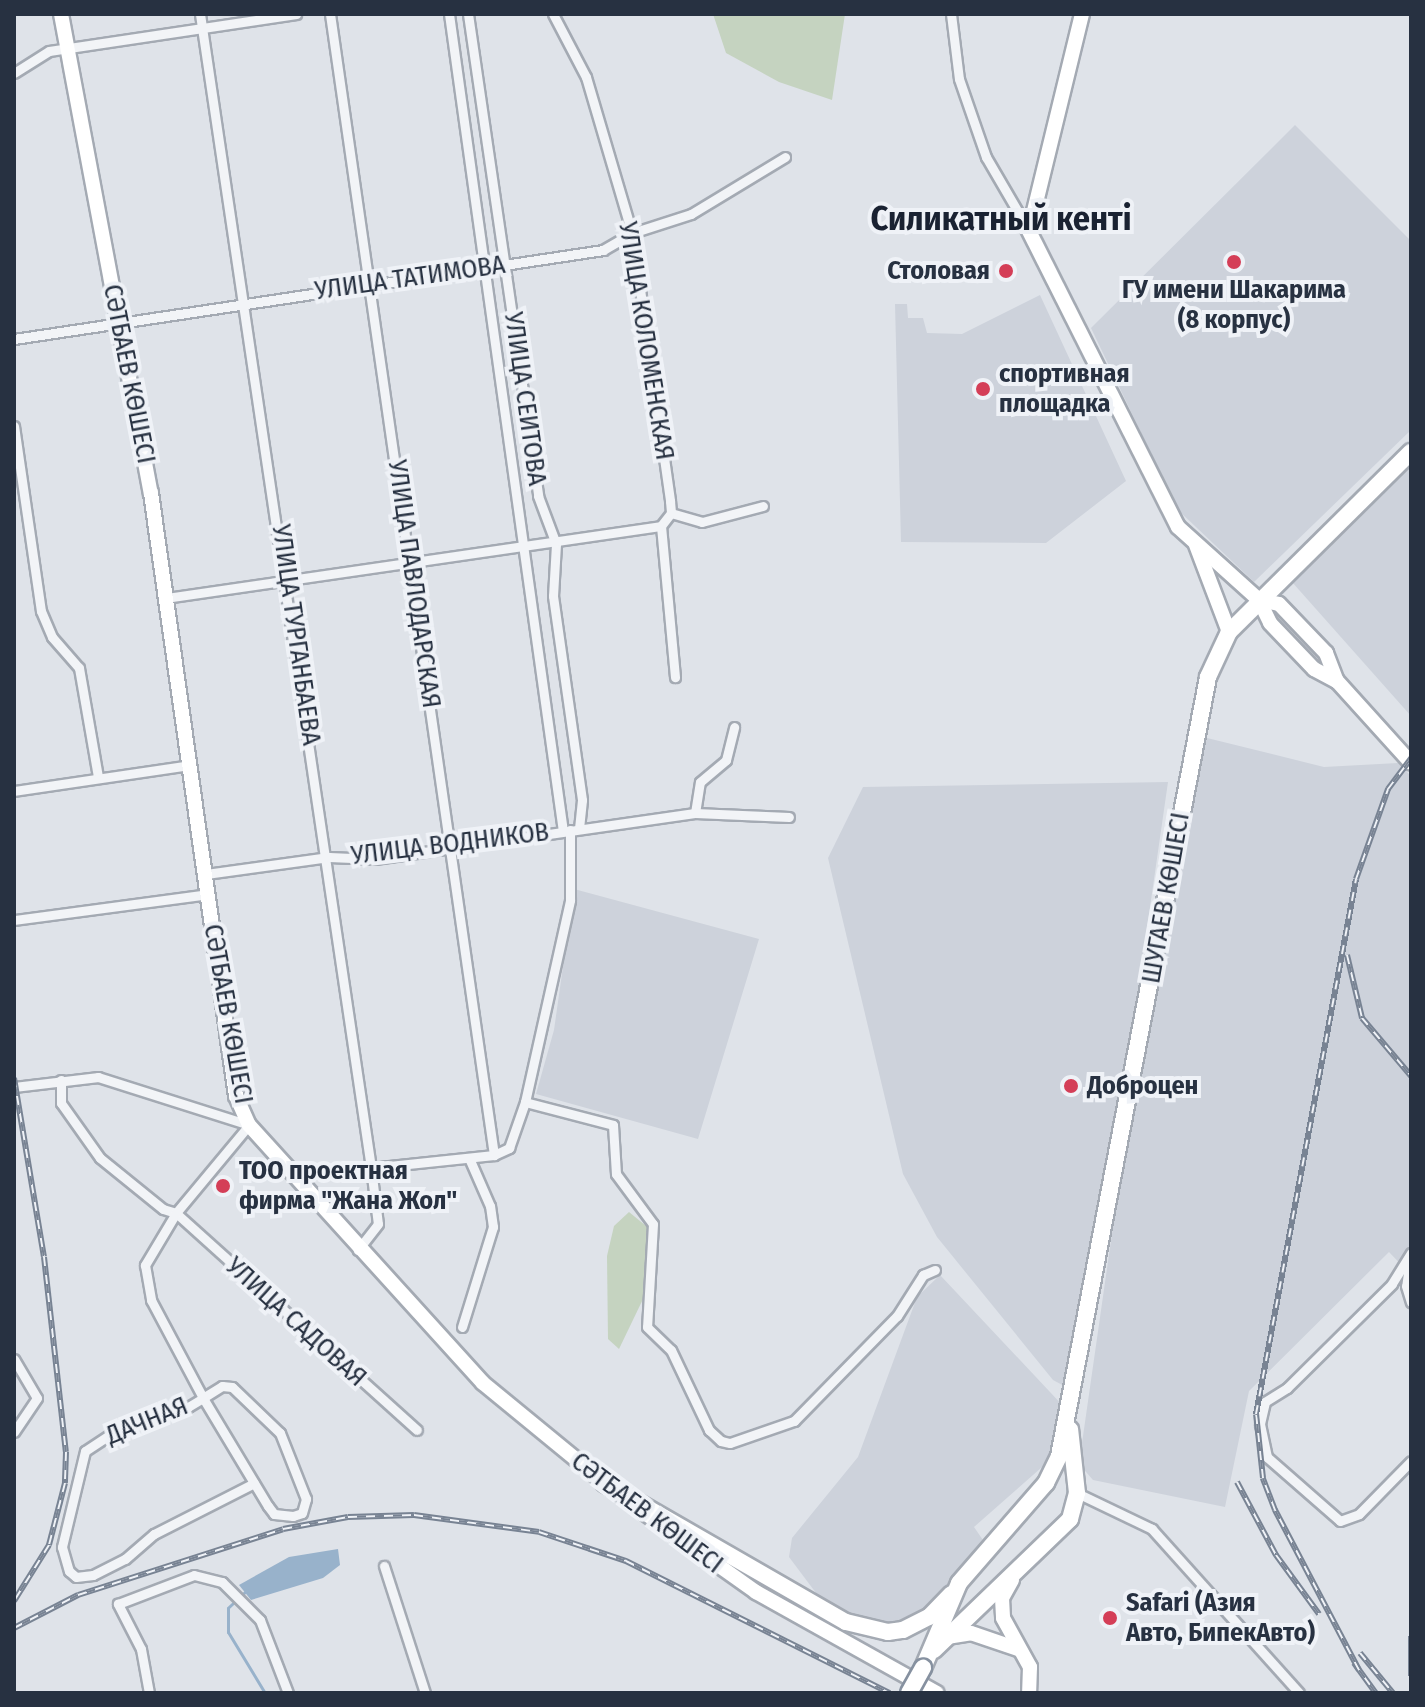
<!DOCTYPE html>
<meta charset="utf-8">
<style>
body{margin:0}
#map{position:relative;width:1425px;height:1707px;overflow:hidden;background:#dfe3e9;font-family:"Fira Sans Condensed",sans-serif}
div>[style]{position:absolute}
[style*='--x']{left:calc(var(--x)*1px);top:calc(var(--y)*1px);width:calc(var(--w)*1px);rotate:calc(var(--a)*1deg)}
.built>*{inset:0;background:#cdd2db}
.green>*{inset:0;background:#c5d3c0}
.water>*{inset:0;background:#98b2cb}
.stream>*{height:3px;margin:-1.5px;padding:0 1.5px;transform-origin:1.5px;border-radius:1.5px;background:#98b2cb}
.roads{filter:drop-shadow(2px 0 #a4aab3) drop-shadow(-2px 0 #a4aab3) drop-shadow(0 2px #a4aab3) drop-shadow(0 -2px #a4aab3)}
.street>*{height:9px;margin:-4.5px;padding:0 4.5px;transform-origin:4.5px;border-radius:4.5px;background:#f2f4f7}
.secondary>*{height:14px;margin:-7px;padding:0 7px;transform-origin:7px;border-radius:7px;background:#fff}
.primary>*{height:14px;margin:-7px;padding:0 7px;transform-origin:7px;border-radius:7px;background:#fff}
.highway>*{height:16px;margin:-8px;padding:0 8px;transform-origin:8px;border-radius:8px;background:#fff}
.rail>*{height:6px;margin-top:-3px;transform-origin:0;background:repeating-linear-gradient(90deg,#eff2f7 0 9px,#788393 0 18px);box-sizing:border-box;border-block:2px solid #788393}
.bridges{filter:drop-shadow(2px 0 #8691a0) drop-shadow(-2px 0 #8691a0) drop-shadow(0 2px #8691a0) drop-shadow(0 -2px #8691a0)}
.highway-bridge>*{height:16px;margin:-8px;padding:0 8px;transform-origin:8px;border-radius:8px;background:#fff}
.dots>*{width:22px;height:22px;translate:-50% -50%;box-sizing:border-box;border:4px solid #eff2f7;border-radius:50%}
span{translate:-50% -50%;white-space:nowrap;text-align:center;line-height:1.15;-webkit-text-stroke:8px #eff2f7;paint-order:stroke}
.poi-label{font-size:26px;color:#273141;font-weight:700}
.right{translate:-100% -50%;text-align:right}
.left{translate:0 -50%;text-align:left}
.street-label{font-size:26px;color:#273141}
.district-label{font-size:34px;color:#1a2232;font-weight:700}
.frame{position:absolute;inset:0;border:16px solid #273141;pointer-events:none}
</style>
<div id="map">
<div class="built">
<i style="clip-path:polygon(1295px 125px,1411px 241px,1411px 430px,1254px 582px,1178px 510px,1091px 328px)"></i>
<i style="clip-path:polygon(1040px 295px,1126px 481px,1046px 543px,901px 542px,895px 304px,907px 304px,908px 318px,923px 318px,927px 333px,962px 334px)"></i>
<i style="clip-path:polygon(1411px 466px,1411px 716px,1292px 582px)"></i>
<i style="clip-path:polygon(1203px 737px,1324px 767px,1398px 763px,1411px 776px,1411px 1275px,1389px 1252px,1249px 1391px,1225px 1507px,1093px 1480px,1079px 1464px,1137px 1059px)"></i>
<i style="clip-path:polygon(1168px 782px,1134px 1018px,1066px 1387px,1053px 1380px,937px 1237px,903px 1174px,828px 858px,863px 787px)"></i>
<i style="clip-path:polygon(574px 889px,759px 939px,698px 1139px,536px 1094px,554px 1030px)"></i>
<i style="clip-path:polygon(940px 1275px,1065px 1408px,1050px 1460px,974px 1527px,985px 1543px,921px 1615px,887px 1624px,848px 1615px,816px 1593px,789px 1557px,792px 1538px,858px 1457px,917px 1297px)"></i>
</div>
<div class="green">
<i style="clip-path:polygon(713px 14px,845px 14px,832px 100px,779px 82px,726px 53px)"></i>
<i style="clip-path:polygon(629px 1212px,651px 1230px,644px 1297px,619px 1349px,608px 1339px,607px 1256px,614px 1226px)"></i>
</div>
<div class="water">
<i style="clip-path:polygon(338px 1549px,340px 1565px,323px 1578px,251px 1600px,239px 1585px,289px 1557px)"></i>
</div>
<div class="stream">
<i style="--x:247;--y:1590;--w:26;--a:137"></i>
<i style="--x:228;--y:1608;--w:24;--a:90"></i>
<i style="--x:228;--y:1632;--w:71;--a:58.8"></i>
</div>
<div class="roads">
<div class="street">
<i style="--x:200;--y:14;--w:1167;--a:81.57"></i>
<i style="--x:371;--y:1168;--w:56;--a:82.9"></i>
<i style="--x:378;--y:1224;--w:33;--a:128"></i>
<i style="--x:330;--y:14;--w:1153;--a:81.82"></i>
<i style="--x:449;--y:14;--w:825;--a:82.06"></i>
<i style="--x:468;--y:14;--w:487;--a:81.7"></i>
<i style="--x:538;--y:496;--w:51;--a:69.4"></i>
<i style="--x:556;--y:544;--w:52;--a:93.3"></i>
<i style="--x:553;--y:596;--w:206;--a:81.9"></i>
<i style="--x:582;--y:800;--w:29;--a:96"></i>
<i style="--x:553;--y:14;--w:71;--a:62.4"></i>
<i style="--x:586;--y:77;--w:163;--a:73.6"></i>
<i style="--x:632;--y:233;--w:271;--a:81.9"></i>
<i style="--x:670;--y:501;--w:12;--a:85"></i>
<i style="--x:671;--y:513;--w:16;--a:128"></i>
<i style="--x:661;--y:526;--w:152;--a:84.7"></i>
<i style="--x:951;--y:14;--w:65;--a:83"></i>
<i style="--x:959;--y:79;--w:83;--a:70.9"></i>
<i style="--x:986;--y:157;--w:86;--a:59.8"></i>
<i style="--x:14;--y:73;--w:41;--a:-32.2"></i>
<i style="--x:49;--y:51;--w:250;--a:-8.5"></i>
<i style="--x:14;--y:339;--w:596;--a:-8.59"></i>
<i style="--x:603;--y:250;--w:34;--a:-30"></i>
<i style="--x:632;--y:233;--w:62;--a:-17.9"></i>
<i style="--x:691;--y:214;--w:110;--a:-31.2"></i>
<i style="--x:14;--y:426;--w:187;--a:81.7"></i>
<i style="--x:41;--y:611;--w:28;--a:67"></i>
<i style="--x:52;--y:637;--w:41;--a:48.9"></i>
<i style="--x:79;--y:668;--w:111;--a:80.1"></i>
<i style="--x:671;--y:513;--w:32;--a:16"></i>
<i style="--x:702;--y:522;--w:63;--a:-14.7"></i>
<i style="--x:166;--y:598;--w:500;--a:-8.28"></i>
<i style="--x:14;--y:791;--w:178;--a:-8.4"></i>
<i style="--x:695;--y:813;--w:31;--a:-81"></i>
<i style="--x:700;--y:782;--w:34;--a:-40"></i>
<i style="--x:726;--y:760;--w:34;--a:-76"></i>
<i style="--x:206;--y:874;--w:124;--a:-7.9"></i>
<i style="--x:329;--y:857;--w:46;--a:2.5"></i>
<i style="--x:375;--y:859;--w:323;--a:-8.2"></i>
<i style="--x:695;--y:813;--w:94;--a:2.4"></i>
<i style="--x:14;--y:920;--w:196;--a:-7.6"></i>
<i style="--x:61;--y:1080;--w:23;--a:90"></i>
<i style="--x:61;--y:1103;--w:67;--a:54.7"></i>
<i style="--x:100;--y:1158;--w:81;--a:39"></i>
<i style="--x:163;--y:1209;--w:14;--a:17"></i>
<i style="--x:176;--y:1213;--w:324;--a:42"></i>
<i style="--x:14;--y:1087;--w:85;--a:-6.8"></i>
<i style="--x:98;--y:1077;--w:158;--a:17.6"></i>
<i style="--x:249;--y:1125;--w:114;--a:129.7"></i>
<i style="--x:176;--y:1213;--w:61;--a:120.8"></i>
<i style="--x:145;--y:1265;--w:36;--a:80"></i>
<i style="--x:151;--y:1300;--w:111;--a:62"></i>
<i style="--x:203;--y:1398;--w:126;--a:59"></i>
<i style="--x:268;--y:1506;--w:10;--a:53"></i>
<i style="--x:274;--y:1514;--w:19;--a:6"></i>
<i style="--x:293;--y:1516;--w:9;--a:-18"></i>
<i style="--x:302;--y:1513;--w:15;--a:-74"></i>
<i style="--x:306;--y:1499;--w:71;--a:-111.5"></i>
<i style="--x:280;--y:1433;--w:66;--a:-136.2"></i>
<i style="--x:232;--y:1387;--w:10;--a:-174"></i>
<i style="--x:222;--y:1386;--w:22;--a:148"></i>
<i style="--x:203;--y:1398;--w:17;--a:149"></i>
<i style="--x:188;--y:1407;--w:64;--a:164.7"></i>
<i style="--x:126;--y:1424;--w:49;--a:146.6"></i>
<i style="--x:85;--y:1451;--w:99;--a:103.5"></i>
<i style="--x:62;--y:1547;--w:25;--a:74"></i>
<i style="--x:69;--y:1571;--w:9;--a:41"></i>
<i style="--x:76;--y:1577;--w:17;--a:-7"></i>
<i style="--x:93;--y:1575;--w:36;--a:-27"></i>
<i style="--x:125;--y:1559;--w:38;--a:-41"></i>
<i style="--x:154;--y:1534;--w:112;--a:-27"></i>
<i style="--x:525;--y:1102;--w:91;--a:14.6"></i>
<i style="--x:613;--y:1125;--w:49;--a:86.5"></i>
<i style="--x:616;--y:1174;--w:62;--a:53.5"></i>
<i style="--x:653;--y:1224;--w:103;--a:93.3"></i>
<i style="--x:647;--y:1327;--w:33;--a:44"></i>
<i style="--x:671;--y:1350;--w:89;--a:64.6"></i>
<i style="--x:709;--y:1430;--w:16;--a:43"></i>
<i style="--x:721;--y:1441;--w:9;--a:13"></i>
<i style="--x:730;--y:1443;--w:68;--a:-19"></i>
<i style="--x:794;--y:1421;--w:147;--a:-45.6"></i>
<i style="--x:897;--y:1316;--w:49;--a:-57.6"></i>
<i style="--x:923;--y:1275;--w:13;--a:-23"></i>
<i style="--x:294;--y:1176;--w:201;--a:-6"></i>
<i style="--x:494;--y:1155;--w:17;--a:-25"></i>
<i style="--x:509;--y:1148;--w:49;--a:-70.8"></i>
<i style="--x:525;--y:1102;--w:207;--a:-77.4"></i>
<i style="--x:570;--y:900;--w:70;--a:-90"></i>
<i style="--x:1411;--y:1253;--w:36;--a:122"></i>
<i style="--x:1392;--y:1284;--w:148;--a:135.3"></i>
<i style="--x:1287;--y:1388;--w:26;--a:148"></i>
<i style="--x:1265;--y:1402;--w:23;--a:103"></i>
<i style="--x:1260;--y:1424;--w:34;--a:78"></i>
<i style="--x:1267;--y:1457;--w:97;--a:41.2"></i>
<i style="--x:1340;--y:1521;--w:20;--a:-20"></i>
<i style="--x:1359;--y:1514;--w:74;--a:-45.5"></i>
<i style="--x:1410;--y:1259;--w:27;--a:98"></i>
<i style="--x:1406;--y:1286;--w:17;--a:73"></i>
<i style="--x:462;--y:1327;--w:105;--a:-72.8"></i>
<i style="--x:493;--y:1227;--w:21;--a:-98"></i>
<i style="--x:490;--y:1206;--w:52;--a:-113.6"></i>
<i style="--x:14;--y:1359;--w:45;--a:59.5"></i>
<i style="--x:37;--y:1398;--w:41;--a:124.1"></i>
<i style="--x:1077;--y:1493;--w:83;--a:25.6"></i>
<i style="--x:1152;--y:1529;--w:220;--a:48.1"></i>
<i style="--x:384;--y:1566;--w:133;--a:72.1"></i>
<i style="--x:149;--y:1693;--w:45;--a:-100.3"></i>
<i style="--x:141;--y:1649;--w:51;--a:-117.1"></i>
<i style="--x:118;--y:1604;--w:81;--a:-20.9"></i>
<i style="--x:194;--y:1575;--w:29;--a:14"></i>
<i style="--x:222;--y:1582;--w:54;--a:45"></i>
<i style="--x:260;--y:1620;--w:78;--a:69"></i>
</div>
<div class="secondary">
<i style="--x:1082;--y:14;--w:223;--a:103.7"></i>
<i style="--x:1029;--y:231;--w:331;--a:63.3"></i>
<i style="--x:1178;--y:527;--w:109;--a:42"></i>
<i style="--x:1259;--y:600;--w:25;--a:64"></i>
<i style="--x:1270;--y:623;--w:64;--a:46.3"></i>
<i style="--x:1314;--y:669;--w:26;--a:28"></i>
<i style="--x:1337;--y:681;--w:110;--a:47.9"></i>
<i style="--x:1196;--y:545;--w:93;--a:69.2"></i>
<i style="--x:1259;--y:600;--w:20;--a:11"></i>
<i style="--x:1279;--y:604;--w:68;--a:46.2"></i>
<i style="--x:1326;--y:653;--w:30;--a:69"></i>
</div>
<div class="primary">
<i style="--x:61;--y:14;--w:487;--a:79.4"></i>
<i style="--x:151;--y:493;--w:609;--a:81.98"></i>
<i style="--x:236;--y:1096;--w:32;--a:66"></i>
<i style="--x:249;--y:1125;--w:348;--a:47.8"></i>
<i style="--x:483;--y:1383;--w:167;--a:39.4"></i>
<i style="--x:642;--y:1511;--w:140;--a:35.4"></i>
<i style="--x:756;--y:1592;--w:207;--a:29.2"></i>
<i style="--x:1012;--y:1580;--w:21;--a:119"></i>
<i style="--x:1002;--y:1598;--w:20;--a:87"></i>
<i style="--x:1003;--y:1618;--w:56;--a:61.1"></i>
<i style="--x:1030;--y:1667;--w:26;--a:92"></i>
<i style="--x:947;--y:1637;--w:24;--a:-9"></i>
<i style="--x:971;--y:1633;--w:50;--a:18.8"></i>
</div>
<div class="highway">
<i style="--x:604;--y:1483;--w:279;--a:29.9"></i>
<i style="--x:846;--y:1622;--w:43;--a:13.4"></i>
<i style="--x:888;--y:1632;--w:15;--a:-8"></i>
<i style="--x:903;--y:1630;--w:29;--a:-27"></i>
<i style="--x:929;--y:1617;--w:32;--a:-46"></i>
<i style="--x:934;--y:1650;--w:189;--a:-43.9"></i>
<i style="--x:1070;--y:1519;--w:27;--a:-75"></i>
<i style="--x:1077;--y:1493;--w:64;--a:-96.2"></i>
<i style="--x:923;--y:1668;--w:92;--a:-67"></i>
<i style="--x:959;--y:1583;--w:133;--a:-49"></i>
<i style="--x:1046;--y:1483;--w:30;--a:-64"></i>
<i style="--x:1059;--y:1456;--w:793;--a:-79.17"></i>
<i style="--x:1208;--y:677;--w:50;--a:-65"></i>
<i style="--x:1229;--y:632;--w:256;--a:-44.7"></i>
</div>
</div>
<div class="rail">
<i style="--x:1347;--y:955;--w:65;--a:76.6"></i>
<i style="--x:1362;--y:1018;--w:76;--a:49.8"></i>
<i style="--x:14;--y:1078;--w:181;--a:80.5"></i>
<i style="--x:44;--y:1257;--w:196;--a:83.6"></i>
<i style="--x:66;--y:1452;--w:31;--a:92"></i>
<i style="--x:65;--y:1483;--w:64;--a:104.5"></i>
<i style="--x:49;--y:1545;--w:66;--a:122"></i>
<i style="--x:1237;--y:1482;--w:83;--a:61.9"></i>
<i style="--x:1276;--y:1555;--w:73;--a:53.9"></i>
<i style="--x:14;--y:1628;--w:72;--a:-27.3"></i>
<i style="--x:78;--y:1595;--w:215;--a:-17.8"></i>
<i style="--x:283;--y:1529;--w:66;--a:-10.5"></i>
<i style="--x:348;--y:1517;--w:66;--a:-1.7"></i>
<i style="--x:414;--y:1515;--w:126;--a:7.7"></i>
<i style="--x:539;--y:1532;--w:92;--a:18.4"></i>
<i style="--x:626;--y:1561;--w:295;--a:26.6"></i>
<i style="--x:1411;--y:1636;--w:40;--a:90"></i>
<i style="--x:1360;--y:1653;--w:52;--a:50.5"></i>
<i style="--x:1354;--y:1663;--w:37;--a:54"></i>
<i style="--x:1359;--y:1670;--w:181;--a:-117.7"></i>
<i style="--x:1275;--y:1510;--w:34;--a:-111"></i>
<i style="--x:1263;--y:1478;--w:64;--a:-96.2"></i>
<i style="--x:1256;--y:1414;--w:544;--a:-79.41"></i>
<i style="--x:1356;--y:879;--w:96;--a:-70.4"></i>
<i style="--x:1388;--y:789;--w:39;--a:-53"></i>
</div>
<div class="bridges">
<div class="highway-bridge">
<i style="--x:909;--y:1693;--w:29;--a:-61"></i>
</div>
</div>
<div class="dots">
<i style="left:1234px;top:262px;background:#d43e57"></i>
<i style="left:1006px;top:271px;background:#d43e57"></i>
<i style="left:983px;top:389px;background:#d43e57"></i>
<i style="left:1071px;top:1086px;background:#d43e57"></i>
<i style="left:223px;top:1186px;background:#d43e57"></i>
<i style="left:1110px;top:1618px;background:#d43e57"></i>
</div>
<div class="poi-label">
<span class="right" style="left:990px;top:271px">Столовая</span>
<span style="left:1234px;top:305px">ГУ имени Шакарима<br>(8 корпус)</span>
<span class="left" style="left:999px;top:389px">спортивная<br>площадка</span>
<span class="left" style="left:1087px;top:1086px">Доброцен</span>
<span class="left" style="left:239px;top:1186px">ТОО проектная<br>фирма "Жана Жол"</span>
<span class="left" style="left:1126px;top:1618px">Safari (Азия<br>Авто, БипекАвто)</span>
</div>
<div class="street-label">
<span style="left:410px;top:278px;rotate:-8deg">УЛИЦА ТАТИМОВА</span>
<span style="left:646px;top:341px;rotate:81deg">УЛИЦА КОЛОМЕНСКАЯ</span>
<span style="left:129px;top:374px;rotate:79deg">СӘТБАЕВ КӨШЕСІ</span>
<span style="left:525px;top:399px;rotate:82deg">УЛИЦА СЕИТОВА</span>
<span style="left:414px;top:584px;rotate:82deg">УЛИЦА ПАВЛОДАРСКАЯ</span>
<span style="left:296px;top:635px;rotate:82deg">УЛИЦА ТУРГАНБАЕВА</span>
<span style="left:450px;top:844px;rotate:-7deg">УЛИЦА ВОДНИКОВ</span>
<span style="left:1166px;top:898px;rotate:-80deg">ШУГАЕВ КӨШЕСІ</span>
<span style="left:228px;top:1014px;rotate:80deg">СӘТБАЕВ КӨШЕСІ</span>
<span style="left:296px;top:1322px;rotate:42deg">УЛИЦА САДОВАЯ</span>
<span style="left:147px;top:1421px;rotate:-22deg">ДАЧНАЯ</span>
<span style="left:647px;top:1513px;rotate:37deg">СӘТБАЕВ КӨШЕСІ</span>
</div>
<div class="district-label">
<span style="left:1001px;top:219px">Силикатный кенті</span>
</div>
<div class="frame"></div>
</div>
